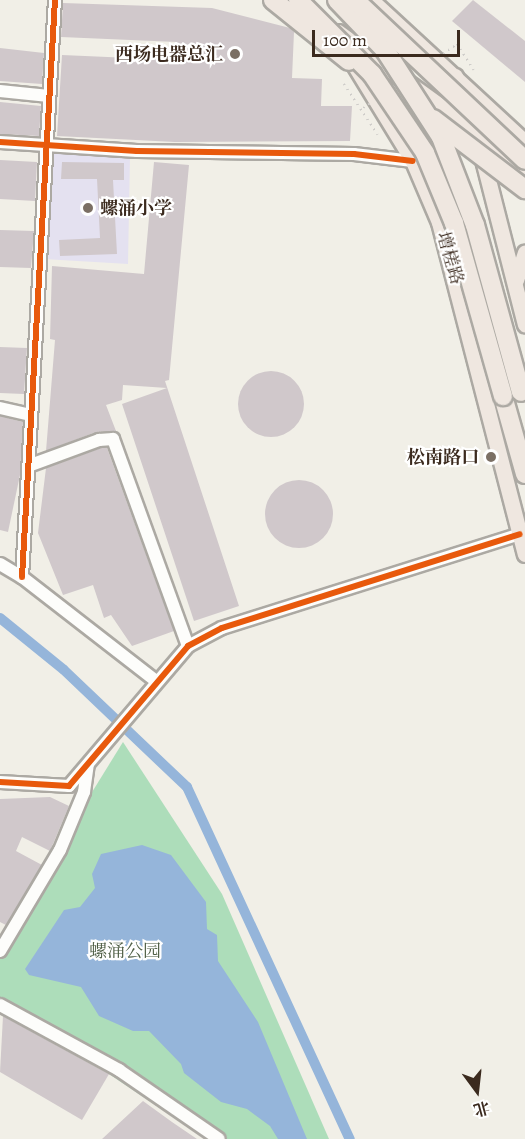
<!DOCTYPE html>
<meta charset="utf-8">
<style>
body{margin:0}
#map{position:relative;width:525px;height:1139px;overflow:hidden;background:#f1efe7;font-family:Alegreya,"Noto Serif SC",serif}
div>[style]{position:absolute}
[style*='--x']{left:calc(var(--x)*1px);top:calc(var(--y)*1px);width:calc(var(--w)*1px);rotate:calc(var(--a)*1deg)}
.built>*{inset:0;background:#e4e1f0}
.green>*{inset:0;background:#adddba}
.water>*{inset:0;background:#95b5da}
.canal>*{height:10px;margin:-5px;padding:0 5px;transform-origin:5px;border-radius:5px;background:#95b5da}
.building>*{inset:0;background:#d0c8cb}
.round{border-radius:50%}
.path>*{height:1.5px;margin-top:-0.75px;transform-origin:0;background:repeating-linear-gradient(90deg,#ceccc9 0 1.5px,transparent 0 6px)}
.roads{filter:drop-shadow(2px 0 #aca9a3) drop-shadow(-2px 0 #aca9a3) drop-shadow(0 2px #aca9a3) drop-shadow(0 -2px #aca9a3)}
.minor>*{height:12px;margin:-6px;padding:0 6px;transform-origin:6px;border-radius:6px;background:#fdfdfb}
.major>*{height:15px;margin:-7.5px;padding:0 7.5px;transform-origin:7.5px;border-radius:7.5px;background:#efe7e0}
.highway>*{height:18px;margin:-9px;padding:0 9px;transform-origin:9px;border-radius:9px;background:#efe7e0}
.path-bridge>*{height:1.5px;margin-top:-0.75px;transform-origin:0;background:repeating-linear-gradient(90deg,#ceccc9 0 1.5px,transparent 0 6px)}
.bridges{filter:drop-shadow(2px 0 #aca9a3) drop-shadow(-2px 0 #aca9a3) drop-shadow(0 2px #aca9a3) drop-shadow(0 -2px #aca9a3)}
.highway-bridge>*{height:18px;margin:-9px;padding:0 9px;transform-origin:9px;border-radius:9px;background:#efe7e0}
.cycleway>*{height:6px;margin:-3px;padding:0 3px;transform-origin:3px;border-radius:3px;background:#e8590c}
.dots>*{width:16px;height:16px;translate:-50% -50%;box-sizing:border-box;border:3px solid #fff;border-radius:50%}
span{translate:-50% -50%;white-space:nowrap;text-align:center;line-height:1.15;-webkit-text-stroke:4.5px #fff;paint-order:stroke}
.poi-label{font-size:18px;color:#3b2a1e;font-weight:700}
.right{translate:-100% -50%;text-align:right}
.left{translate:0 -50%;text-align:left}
.street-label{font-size:18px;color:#3b2a1e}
.park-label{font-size:18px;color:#4c5c42}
.north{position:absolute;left:447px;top:1061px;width:60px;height:60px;-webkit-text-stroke:4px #fff;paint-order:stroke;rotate:165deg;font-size:16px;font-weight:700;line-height:24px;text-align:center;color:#3b2a1e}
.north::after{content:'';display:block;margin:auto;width:21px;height:27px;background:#3b2a1e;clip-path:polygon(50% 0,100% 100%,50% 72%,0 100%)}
.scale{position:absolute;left:312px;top:30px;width:148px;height:27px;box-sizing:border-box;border:3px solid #3b2a1e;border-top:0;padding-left:8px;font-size:18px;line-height:21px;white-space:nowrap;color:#3b2a1e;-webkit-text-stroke:4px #fff;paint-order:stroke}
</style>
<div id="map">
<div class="built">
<i style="clip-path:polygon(50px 151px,130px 157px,128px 264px,44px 259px)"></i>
</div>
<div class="green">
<i style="clip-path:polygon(123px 742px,222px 894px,329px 1139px,206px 1139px,0 1001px,0 941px)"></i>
</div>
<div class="water">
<i style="clip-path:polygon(142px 845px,171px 855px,206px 902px,207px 929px,217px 935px,218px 961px,258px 1022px,307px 1139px,278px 1139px,270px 1126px,247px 1109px,221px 1102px,184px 1073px,181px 1064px,149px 1031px,133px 1031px,99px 1016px,81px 987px,29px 975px,25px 969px,64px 910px,80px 907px,95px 888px,92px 874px,101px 854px)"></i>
</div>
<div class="canal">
<i style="--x:0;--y:618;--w:82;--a:39.1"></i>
<i style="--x:64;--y:670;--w:170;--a:43.6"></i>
<i style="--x:187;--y:787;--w:388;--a:65.2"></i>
</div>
<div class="building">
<i style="clip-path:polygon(473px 0,525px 41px,525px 82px,452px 21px)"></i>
<i style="clip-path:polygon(63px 3px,212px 8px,290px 28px,294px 32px,292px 78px,322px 79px,321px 106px,352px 106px,350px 141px,175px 142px,57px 136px,62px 55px,176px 60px,177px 42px,61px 37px)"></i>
<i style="clip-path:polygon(0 48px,44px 53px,42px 84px,0 81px)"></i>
<i style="clip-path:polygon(0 102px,41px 106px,39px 136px,0 134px)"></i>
<i style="clip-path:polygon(0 160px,37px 162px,35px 201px,0 199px)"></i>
<i style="clip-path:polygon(62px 162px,124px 163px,124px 180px,113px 180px,117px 254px,60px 256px,59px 240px,100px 238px,97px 179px,61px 179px)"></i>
<i style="clip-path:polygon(154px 162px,189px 165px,169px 380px,165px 381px,239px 606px,194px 621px,122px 404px,167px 388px,123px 385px,122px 400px,106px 405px,116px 431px,96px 432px,46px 451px,55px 340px,50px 339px,52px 266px,144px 274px)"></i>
<i style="clip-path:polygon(0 230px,34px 231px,31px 268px,0 267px)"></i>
<i style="clip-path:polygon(0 347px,27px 348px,24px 394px,0 393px)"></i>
<i class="round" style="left:238px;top:371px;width:66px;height:66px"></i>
<i style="clip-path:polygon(0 416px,23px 422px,20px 475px,8px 532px,0 530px)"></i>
<i style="clip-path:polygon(101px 448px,107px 448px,174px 631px,132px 646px,111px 615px,104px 618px,93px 585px,63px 595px,38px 533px,46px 468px)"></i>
<i class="round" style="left:265px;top:480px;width:68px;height:68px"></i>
<i style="clip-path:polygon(50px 797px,69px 806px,50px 851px,22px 837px,16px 851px,42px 865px,6px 925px,0 922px,0 799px)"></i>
<i style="clip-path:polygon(3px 1016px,109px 1074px,82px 1120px,0 1072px)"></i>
<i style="clip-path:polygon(143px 1101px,172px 1122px,197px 1139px,102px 1139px)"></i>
</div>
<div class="path">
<i style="--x:457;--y:44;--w:31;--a:57"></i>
<i style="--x:344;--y:84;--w:61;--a:56.3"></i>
</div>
<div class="roads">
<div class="minor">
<i style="--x:0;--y:91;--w:49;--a:5.8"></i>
<i style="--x:0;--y:142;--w:137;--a:3.8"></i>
<i style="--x:137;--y:151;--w:217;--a:0.8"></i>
<i style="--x:354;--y:154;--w:59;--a:6.8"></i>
<i style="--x:0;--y:408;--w:32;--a:13"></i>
<i style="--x:28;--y:466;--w:76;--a:-20.1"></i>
<i style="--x:99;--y:440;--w:14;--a:-4"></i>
<i style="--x:113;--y:439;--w:220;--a:70.1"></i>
<i style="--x:0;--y:564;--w:26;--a:31"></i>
<i style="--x:22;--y:577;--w:170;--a:37.8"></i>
<i style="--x:22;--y:577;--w:578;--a:-86.73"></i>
<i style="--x:0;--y:782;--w:69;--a:3.3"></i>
<i style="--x:69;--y:786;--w:184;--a:-49.6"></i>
<i style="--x:188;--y:646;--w:38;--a:-28"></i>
<i style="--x:222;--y:628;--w:312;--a:-17.5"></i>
<i style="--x:0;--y:951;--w:117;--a:-59.3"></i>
<i style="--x:60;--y:850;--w:63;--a:-67.5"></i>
<i style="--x:84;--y:792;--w:27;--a:-82"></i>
<i style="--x:0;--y:1005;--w:136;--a:28.6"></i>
<i style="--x:119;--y:1070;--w:121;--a:34.6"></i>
</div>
<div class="major">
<i style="--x:371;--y:0;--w:209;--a:42.7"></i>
<i style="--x:338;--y:32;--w:169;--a:35.9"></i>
<i style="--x:475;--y:131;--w:66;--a:40.7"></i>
<i style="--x:352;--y:61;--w:117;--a:58.6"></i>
<i style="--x:413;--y:161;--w:66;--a:66.9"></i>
<i style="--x:439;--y:222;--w:343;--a:75.5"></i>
<i style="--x:455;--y:76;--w:30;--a:70"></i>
<i style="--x:481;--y:152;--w:178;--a:75.7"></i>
<i style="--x:516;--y:280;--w:29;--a:-72"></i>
</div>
<div class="highway">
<i style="--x:503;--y:396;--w:81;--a:74.2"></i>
</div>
</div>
<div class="path-bridge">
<i style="--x:438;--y:57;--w:23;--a:-34"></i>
<i style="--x:363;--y:108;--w:11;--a:-34"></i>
</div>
<div class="bridges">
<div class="highway-bridge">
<i style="--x:273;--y:0;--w:97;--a:38.8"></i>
<i style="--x:298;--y:0;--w:105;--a:45"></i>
<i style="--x:372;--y:74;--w:95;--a:56.1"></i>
<i style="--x:425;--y:153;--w:76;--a:67.5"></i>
<i style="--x:454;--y:223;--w:180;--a:74.2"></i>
<i style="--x:337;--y:0;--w:69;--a:46.2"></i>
<i style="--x:385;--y:50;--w:103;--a:57.2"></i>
<i style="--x:441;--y:137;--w:94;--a:68.9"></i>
<i style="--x:475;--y:225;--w:173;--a:74.6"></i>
<i style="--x:355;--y:0;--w:233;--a:43.3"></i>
<i style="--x:433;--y:119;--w:116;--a:37.3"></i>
</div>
</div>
<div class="cycleway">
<i style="--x:0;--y:142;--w:137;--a:3.8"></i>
<i style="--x:137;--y:151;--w:217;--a:0.8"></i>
<i style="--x:354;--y:154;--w:59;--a:6.8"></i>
<i style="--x:22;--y:577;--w:578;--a:-86.73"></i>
<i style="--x:0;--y:782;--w:69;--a:3.3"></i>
<i style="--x:69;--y:786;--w:184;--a:-49.6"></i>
<i style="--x:188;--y:646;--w:38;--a:-28"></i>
<i style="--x:222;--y:628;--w:312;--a:-17.5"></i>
</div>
<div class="dots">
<i style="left:235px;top:54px;background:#7b6f64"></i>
<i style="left:88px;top:208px;background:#7b6f64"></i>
<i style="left:491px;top:457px;background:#7b6f64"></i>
</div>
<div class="poi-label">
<span class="right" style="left:223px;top:54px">西场电器总汇</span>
<span class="left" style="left:100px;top:208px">螺涌小学</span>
<span class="right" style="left:479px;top:457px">松南路口</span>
</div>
<div class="street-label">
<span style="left:450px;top:258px;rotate:74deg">增槎路</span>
</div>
<div class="park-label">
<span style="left:125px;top:951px">螺涌公园</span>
</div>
<div class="north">北</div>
<div class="scale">100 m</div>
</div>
